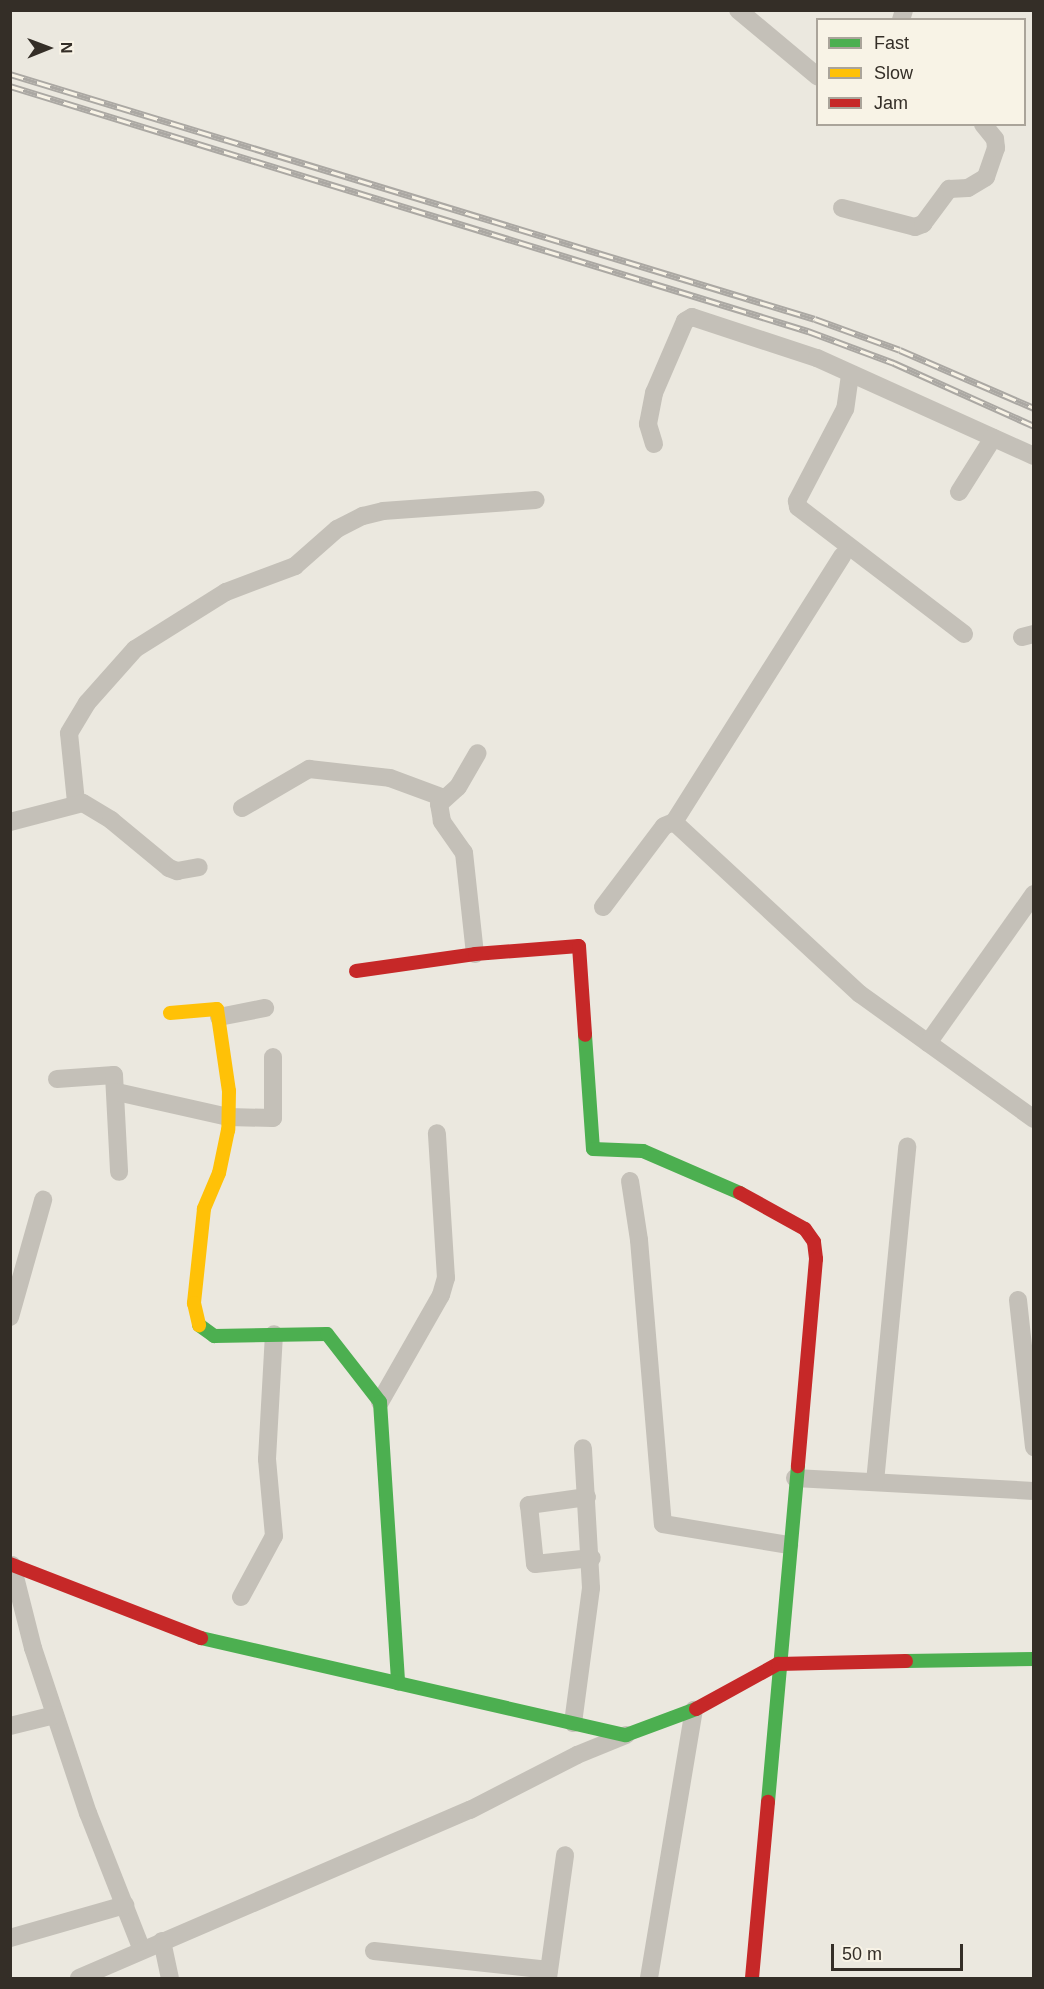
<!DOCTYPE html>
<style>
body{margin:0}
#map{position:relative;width:1044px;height:1989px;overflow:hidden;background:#ebe8df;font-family:Helvetica,sans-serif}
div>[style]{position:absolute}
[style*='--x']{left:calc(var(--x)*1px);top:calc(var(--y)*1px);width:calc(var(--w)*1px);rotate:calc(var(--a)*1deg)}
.street>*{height:18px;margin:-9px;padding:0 9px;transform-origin:9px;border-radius:9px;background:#c4c0b8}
.fast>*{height:14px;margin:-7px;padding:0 7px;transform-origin:7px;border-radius:7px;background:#4caf50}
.slow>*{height:14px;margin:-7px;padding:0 7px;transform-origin:7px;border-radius:7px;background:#ffc107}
.jam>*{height:14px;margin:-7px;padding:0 7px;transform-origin:7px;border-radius:7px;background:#c62828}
.rail>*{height:7px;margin-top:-3.5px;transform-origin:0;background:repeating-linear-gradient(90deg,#f8f3e6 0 14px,#aba8a3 0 28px);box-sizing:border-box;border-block:2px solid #aba8a3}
span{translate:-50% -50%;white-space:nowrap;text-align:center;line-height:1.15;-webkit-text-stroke:4.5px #f8f3e6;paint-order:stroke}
.frame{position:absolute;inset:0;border:12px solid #342e27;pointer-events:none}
.legend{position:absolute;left:816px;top:18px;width:210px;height:108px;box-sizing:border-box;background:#f8f3e6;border:2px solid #aaa49a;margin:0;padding:8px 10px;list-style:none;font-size:18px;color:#342e27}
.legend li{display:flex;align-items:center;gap:12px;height:30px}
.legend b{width:30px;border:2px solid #aaa49a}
.north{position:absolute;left:18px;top:18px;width:60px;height:60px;-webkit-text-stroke:4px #f8f3e6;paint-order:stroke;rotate:89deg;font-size:16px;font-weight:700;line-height:24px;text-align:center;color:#342e27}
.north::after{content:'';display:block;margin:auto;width:21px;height:27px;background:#342e27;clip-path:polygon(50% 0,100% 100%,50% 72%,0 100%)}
.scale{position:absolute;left:831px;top:1944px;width:132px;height:27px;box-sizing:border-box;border:3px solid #342e27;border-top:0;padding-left:8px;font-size:18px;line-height:21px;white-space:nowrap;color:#342e27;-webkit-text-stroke:4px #f8f3e6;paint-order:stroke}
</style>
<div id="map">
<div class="street">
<i style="--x:738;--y:10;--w:104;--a:39.9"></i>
<i style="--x:901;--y:20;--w:10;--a:-73"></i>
<i style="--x:842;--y:208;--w:75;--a:14.6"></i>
<i style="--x:915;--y:227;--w:9;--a:-21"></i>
<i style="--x:923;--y:224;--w:44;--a:-53.4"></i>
<i style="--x:949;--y:189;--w:19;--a:-3"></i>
<i style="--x:968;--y:188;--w:21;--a:-31"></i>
<i style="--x:986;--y:177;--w:31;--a:-71"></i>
<i style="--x:996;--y:148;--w:9;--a:-96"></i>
<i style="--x:995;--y:139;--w:19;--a:-129"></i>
<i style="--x:850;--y:375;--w:34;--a:98"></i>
<i style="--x:845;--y:409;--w:104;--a:117.6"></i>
<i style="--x:797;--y:501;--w:6;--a:81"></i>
<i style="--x:798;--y:507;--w:209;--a:37.4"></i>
<i style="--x:654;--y:444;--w:21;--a:-107"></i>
<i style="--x:648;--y:424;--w:32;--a:-79"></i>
<i style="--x:654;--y:393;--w:78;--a:-66.7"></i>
<i style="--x:685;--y:321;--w:8;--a:-30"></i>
<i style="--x:692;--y:317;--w:132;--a:18.2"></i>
<i style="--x:817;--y:358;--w:238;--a:24.3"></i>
<i style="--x:959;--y:492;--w:64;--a:-57.8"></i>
<i style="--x:1022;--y:637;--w:12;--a:-14"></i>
<i style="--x:76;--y:802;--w:69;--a:-95.8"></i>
<i style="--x:69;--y:733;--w:35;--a:-59"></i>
<i style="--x:87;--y:703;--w:72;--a:-48.4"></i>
<i style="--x:135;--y:649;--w:107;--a:-32.1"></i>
<i style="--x:226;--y:592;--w:74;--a:-20.6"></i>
<i style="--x:295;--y:566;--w:56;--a:-41.4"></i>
<i style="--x:337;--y:529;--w:29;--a:-27"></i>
<i style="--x:363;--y:516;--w:21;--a:-14"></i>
<i style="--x:383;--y:511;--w:153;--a:-4.1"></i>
<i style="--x:242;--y:808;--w:78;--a:-30.2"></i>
<i style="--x:309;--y:769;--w:81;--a:6.3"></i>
<i style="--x:390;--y:778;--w:58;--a:20.3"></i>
<i style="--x:10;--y:822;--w:75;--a:-14.6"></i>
<i style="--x:83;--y:803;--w:33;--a:31"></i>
<i style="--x:111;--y:820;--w:75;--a:39.6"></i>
<i style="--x:169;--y:868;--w:9;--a:21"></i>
<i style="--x:177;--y:871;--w:22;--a:-10"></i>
<i style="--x:674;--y:822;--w:253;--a:42.8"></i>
<i style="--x:860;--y:994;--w:214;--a:35.7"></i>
<i style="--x:603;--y:907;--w:101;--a:-53"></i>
<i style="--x:664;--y:826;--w:11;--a:-22"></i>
<i style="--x:674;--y:822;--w:315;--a:-57.7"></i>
<i style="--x:475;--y:954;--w:102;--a:-96.2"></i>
<i style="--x:464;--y:853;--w:39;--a:-125"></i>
<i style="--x:442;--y:821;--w:17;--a:-100"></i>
<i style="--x:439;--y:804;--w:25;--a:-42"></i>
<i style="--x:458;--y:787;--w:39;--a:-60"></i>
<i style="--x:219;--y:1017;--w:47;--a:-11.1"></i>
<i style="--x:928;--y:1043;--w:183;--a:-54.6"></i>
<i style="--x:57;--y:1079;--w:57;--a:-4"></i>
<i style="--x:114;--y:1075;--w:97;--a:87"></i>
<i style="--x:117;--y:1092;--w:114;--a:12.7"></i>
<i style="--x:228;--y:1117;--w:45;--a:1.3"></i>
<i style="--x:273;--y:1118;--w:61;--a:-90"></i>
<i style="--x:630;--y:1181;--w:60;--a:81.3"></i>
<i style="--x:639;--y:1240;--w:285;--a:85.2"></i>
<i style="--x:663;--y:1524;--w:128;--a:9.5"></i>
<i style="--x:1018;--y:1300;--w:148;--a:83.8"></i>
<i style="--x:10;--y:1317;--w:122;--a:-74.2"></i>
<i style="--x:380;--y:1402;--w:123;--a:-60.3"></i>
<i style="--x:441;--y:1295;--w:18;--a:-74"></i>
<i style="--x:446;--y:1278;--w:145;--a:-93.6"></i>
<i style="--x:795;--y:1478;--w:239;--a:3.1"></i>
<i style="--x:875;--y:1482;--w:337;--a:-84.5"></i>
<i style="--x:587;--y:1497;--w:59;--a:172.1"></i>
<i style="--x:529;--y:1505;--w:59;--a:84.2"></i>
<i style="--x:535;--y:1564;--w:57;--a:-6"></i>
<i style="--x:12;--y:1565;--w:86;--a:75.8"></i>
<i style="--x:33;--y:1648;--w:174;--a:71.6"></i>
<i style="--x:88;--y:1813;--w:147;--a:68.5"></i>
<i style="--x:241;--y:1597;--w:69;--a:-61.6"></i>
<i style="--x:274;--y:1536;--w:77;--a:-95.2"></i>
<i style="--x:267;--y:1459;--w:125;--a:-86.8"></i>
<i style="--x:573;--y:1723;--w:136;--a:-82.4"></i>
<i style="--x:591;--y:1588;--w:140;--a:-93.3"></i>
<i style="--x:10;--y:1726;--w:46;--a:-13.7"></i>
<i style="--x:10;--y:1938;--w:120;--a:-16"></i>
<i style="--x:162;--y:1941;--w:38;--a:78"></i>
<i style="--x:374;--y:1951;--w:176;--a:6.2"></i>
<i style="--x:79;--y:1978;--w:426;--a:-23.3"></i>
<i style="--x:470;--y:1810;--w:120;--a:-27.2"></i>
<i style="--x:577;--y:1755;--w:53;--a:-22.2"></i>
<i style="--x:548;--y:1978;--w:124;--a:-82.1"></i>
<i style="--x:649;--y:1978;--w:272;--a:-80.5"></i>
</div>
<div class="fast">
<i style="--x:585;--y:1035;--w:114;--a:86"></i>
<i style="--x:593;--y:1149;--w:50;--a:2.3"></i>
<i style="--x:643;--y:1151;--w:106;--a:23.4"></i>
<i style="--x:199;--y:1325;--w:19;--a:36"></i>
<i style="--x:214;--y:1336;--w:113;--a:-1"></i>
<i style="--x:327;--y:1334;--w:86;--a:52.1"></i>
<i style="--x:380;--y:1402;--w:282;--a:86.3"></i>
<i style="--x:201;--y:1638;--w:436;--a:12.9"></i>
<i style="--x:626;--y:1735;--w:75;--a:-20.4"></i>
<i style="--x:906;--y:1661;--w:128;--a:-0.9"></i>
<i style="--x:768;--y:1802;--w:337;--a:-84.9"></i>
</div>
<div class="slow">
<i style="--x:170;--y:1013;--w:47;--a:-4.9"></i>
<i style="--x:217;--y:1009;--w:83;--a:81.7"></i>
<i style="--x:229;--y:1091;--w:39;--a:91"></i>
<i style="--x:228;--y:1130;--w:44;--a:101.8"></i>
<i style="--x:219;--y:1173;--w:39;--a:113"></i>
<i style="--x:204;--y:1209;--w:95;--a:96.1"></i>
<i style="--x:194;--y:1303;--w:23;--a:77"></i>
</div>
<div class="jam">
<i style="--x:356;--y:971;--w:120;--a:-8.1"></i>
<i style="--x:475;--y:954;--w:104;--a:-4.4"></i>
<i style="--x:579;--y:946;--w:89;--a:86.1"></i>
<i style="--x:740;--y:1193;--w:74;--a:29"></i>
<i style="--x:805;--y:1229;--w:16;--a:55"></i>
<i style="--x:814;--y:1242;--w:17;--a:83"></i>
<i style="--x:816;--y:1259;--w:208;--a:95"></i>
<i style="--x:10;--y:1564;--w:205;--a:21.2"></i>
<i style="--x:696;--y:1709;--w:94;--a:-28.8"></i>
<i style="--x:778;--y:1664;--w:128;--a:-1.3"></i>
<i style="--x:752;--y:1978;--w:177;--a:-84.8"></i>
</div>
<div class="rail">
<i style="--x:10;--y:74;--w:841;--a:16.93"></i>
<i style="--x:815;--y:319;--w:90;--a:20"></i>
<i style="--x:900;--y:350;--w:146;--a:23.4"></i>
<i style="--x:10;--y:86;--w:835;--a:17.07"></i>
<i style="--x:808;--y:331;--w:92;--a:20.4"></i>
<i style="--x:894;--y:363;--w:154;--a:24.2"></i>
</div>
<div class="frame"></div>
<ul class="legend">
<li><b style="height:8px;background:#4caf50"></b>Fast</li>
<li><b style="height:8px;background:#ffc107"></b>Slow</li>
<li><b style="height:8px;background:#c62828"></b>Jam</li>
</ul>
<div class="north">N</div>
<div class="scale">50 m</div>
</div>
